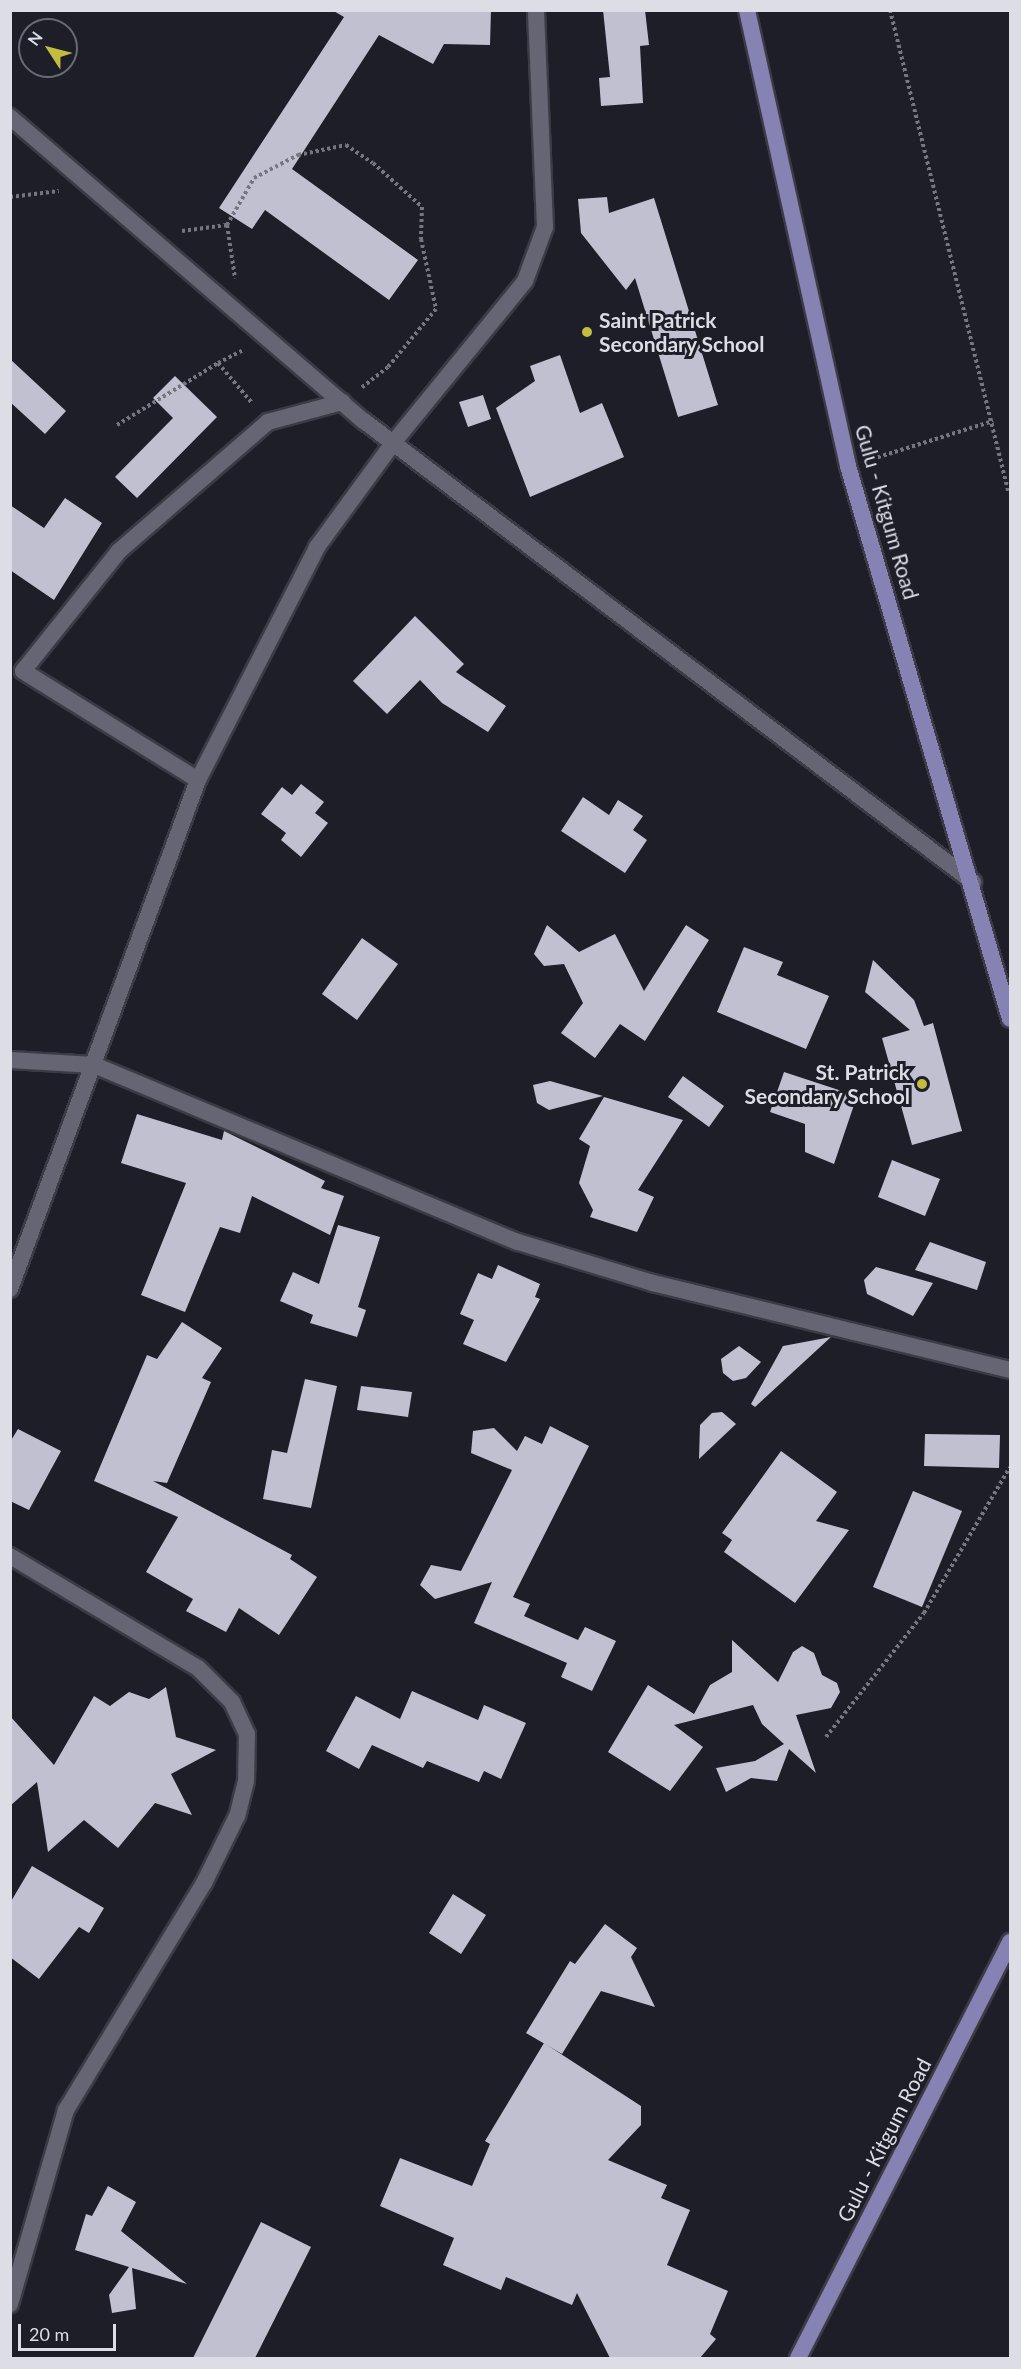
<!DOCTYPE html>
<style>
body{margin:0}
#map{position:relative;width:1021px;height:2369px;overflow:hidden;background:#1e1e29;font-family:Lato,sans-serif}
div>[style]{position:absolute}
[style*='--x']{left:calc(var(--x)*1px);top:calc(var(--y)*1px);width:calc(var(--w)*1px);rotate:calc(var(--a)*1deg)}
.building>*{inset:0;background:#c1c0d0}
.path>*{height:4px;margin-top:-2px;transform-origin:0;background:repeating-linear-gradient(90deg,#76767f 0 3px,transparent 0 6px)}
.roads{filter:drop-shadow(2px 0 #3c3b45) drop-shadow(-2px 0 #3c3b45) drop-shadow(0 2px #3c3b45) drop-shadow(0 -2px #3c3b45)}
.minor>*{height:16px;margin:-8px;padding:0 8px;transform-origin:8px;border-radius:8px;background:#656573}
.primary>*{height:16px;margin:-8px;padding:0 8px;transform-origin:8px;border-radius:8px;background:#8682b3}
.dots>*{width:16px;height:16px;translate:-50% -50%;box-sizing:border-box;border:3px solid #1e1e29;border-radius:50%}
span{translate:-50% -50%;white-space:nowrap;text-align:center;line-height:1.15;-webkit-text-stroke:6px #1e1e29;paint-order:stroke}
.poi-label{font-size:21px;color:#dddde5;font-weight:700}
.left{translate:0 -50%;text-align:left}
.right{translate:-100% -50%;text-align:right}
.street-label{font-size:21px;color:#dddde5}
.frame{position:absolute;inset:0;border:12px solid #dddde5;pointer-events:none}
.north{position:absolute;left:18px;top:18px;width:60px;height:60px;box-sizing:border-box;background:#1e1e29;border:2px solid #6a6a74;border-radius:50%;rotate:306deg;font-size:16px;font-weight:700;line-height:24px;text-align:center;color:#dddde5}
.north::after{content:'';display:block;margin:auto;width:21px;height:27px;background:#c2bd3f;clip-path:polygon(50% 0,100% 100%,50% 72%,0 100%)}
.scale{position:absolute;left:18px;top:2324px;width:98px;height:27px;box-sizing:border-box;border:3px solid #dddde5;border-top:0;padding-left:8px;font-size:18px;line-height:21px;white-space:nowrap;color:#dddde5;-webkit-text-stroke:4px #1e1e29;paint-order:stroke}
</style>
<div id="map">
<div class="building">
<i style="clip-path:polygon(332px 10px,491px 10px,490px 45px,444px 44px,433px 64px,379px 35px,292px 169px,418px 260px,389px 300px,265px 210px,252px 229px,219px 208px,344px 17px)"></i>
<i style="clip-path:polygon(603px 10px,645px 10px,649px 45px,640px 46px,643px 103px,601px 106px,599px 78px,610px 77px)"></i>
<i style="clip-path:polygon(607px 197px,609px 213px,654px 198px,718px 405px,678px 417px,635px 278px,626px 290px,581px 233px,578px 199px)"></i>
<i style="clip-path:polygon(560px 355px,580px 413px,602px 403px,624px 457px,530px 497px,496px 408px,535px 381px,530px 366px)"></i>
<i style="clip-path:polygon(10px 359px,66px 411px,45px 434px,10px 402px)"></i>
<i style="clip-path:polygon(175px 376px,217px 417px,137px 498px,115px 477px,173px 418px,153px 398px)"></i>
<i style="clip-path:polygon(483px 395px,491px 419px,468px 427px,459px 402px)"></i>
<i style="clip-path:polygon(65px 498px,102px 523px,54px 600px,10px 570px,10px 505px,44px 528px)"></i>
<i style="clip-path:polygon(415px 616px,464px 664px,456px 672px,506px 706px,488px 732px,442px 703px,420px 680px,387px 714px,353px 681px)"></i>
<i style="clip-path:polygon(301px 784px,324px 802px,315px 813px,328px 823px,301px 857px,281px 840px,286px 833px,261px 814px,282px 787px,292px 795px)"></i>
<i style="clip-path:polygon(583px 797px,609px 815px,618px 800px,643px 816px,633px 830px,647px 840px,625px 873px,561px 831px)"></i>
<i style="clip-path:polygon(547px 925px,579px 952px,615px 934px,644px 991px,686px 925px,709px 940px,645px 1041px,620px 1024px,595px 1058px,561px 1033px,583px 1003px,564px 964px,544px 966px,534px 954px)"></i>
<i style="clip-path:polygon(362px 938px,398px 964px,357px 1020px,322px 994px)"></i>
<i style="clip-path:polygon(744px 947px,783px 962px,777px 975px,829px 996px,806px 1049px,717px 1012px)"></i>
<i style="clip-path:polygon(873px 960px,914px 1000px,924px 1026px,933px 1023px,962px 1131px,912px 1145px,882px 1038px,910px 1030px,865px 992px)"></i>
<i style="clip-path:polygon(784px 1072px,857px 1096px,834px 1164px,805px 1152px,805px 1124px,770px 1112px)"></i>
<i style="clip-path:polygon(683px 1076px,724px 1106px,709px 1127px,668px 1097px)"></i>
<i style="clip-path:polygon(550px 1081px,603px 1096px,549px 1110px,537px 1103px,533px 1085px)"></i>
<i style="clip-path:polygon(604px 1097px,683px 1120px,638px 1190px,654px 1197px,637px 1232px,590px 1217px,593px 1210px,579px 1183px,590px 1146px,579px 1139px)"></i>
<i style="clip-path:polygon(137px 1114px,222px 1140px,224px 1131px,325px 1181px,321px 1188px,344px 1196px,330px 1235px,252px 1196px,240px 1233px,220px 1227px,185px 1312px,141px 1295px,186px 1183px,121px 1163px)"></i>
<i style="clip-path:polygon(892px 1160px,940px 1179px,925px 1216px,878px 1197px)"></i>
<i style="clip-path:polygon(338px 1225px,380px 1237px,358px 1307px,366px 1310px,357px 1337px,310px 1323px,313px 1315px,280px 1301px,293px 1272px,319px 1284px)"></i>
<i style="clip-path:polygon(930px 1242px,986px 1262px,977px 1290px,915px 1270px)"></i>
<i style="clip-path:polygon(498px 1265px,540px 1284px,535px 1297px,540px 1299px,506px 1362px,463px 1344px,474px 1320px,460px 1314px,478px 1273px,492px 1279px)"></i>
<i style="clip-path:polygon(876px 1267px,933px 1283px,913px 1316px,867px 1294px,864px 1280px)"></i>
<i style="clip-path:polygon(182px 1322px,222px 1348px,202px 1378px,211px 1382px,167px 1483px,153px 1481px,292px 1555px,290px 1559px,317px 1577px,279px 1635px,239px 1608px,226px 1632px,186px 1611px,193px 1599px,146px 1572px,178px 1517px,94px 1481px,147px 1355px,157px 1359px)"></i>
<i style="clip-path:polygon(831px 1337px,755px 1407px,751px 1404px,783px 1346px)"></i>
<i style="clip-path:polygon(739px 1346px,761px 1362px,746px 1378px,733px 1381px,723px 1373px,721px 1359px)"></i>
<i style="clip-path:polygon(305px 1379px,337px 1386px,311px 1508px,263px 1499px,272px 1450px,287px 1453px)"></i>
<i style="clip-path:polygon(361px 1386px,412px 1392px,408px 1417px,357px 1410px)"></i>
<i style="clip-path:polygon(722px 1412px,736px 1424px,699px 1459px,700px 1425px,712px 1413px)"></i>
<i style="clip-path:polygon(550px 1426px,589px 1446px,513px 1597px,530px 1604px,524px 1616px,578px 1640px,585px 1627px,616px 1641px,592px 1691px,561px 1677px,567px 1663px,474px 1623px,492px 1582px,435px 1599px,420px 1585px,431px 1565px,461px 1571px,512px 1470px,471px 1453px,473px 1431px,494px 1428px,517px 1451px,525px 1436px,542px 1444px)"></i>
<i style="clip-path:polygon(18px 1429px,61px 1451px,29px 1510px,10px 1501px,10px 1442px)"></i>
<i style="clip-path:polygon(925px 1434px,1000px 1435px,999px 1468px,924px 1466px)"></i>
<i style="clip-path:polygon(781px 1451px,837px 1492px,816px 1521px,849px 1530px,795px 1603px,724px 1552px,732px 1540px,722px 1533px)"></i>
<i style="clip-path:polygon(913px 1491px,962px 1511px,922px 1607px,873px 1587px)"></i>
<i style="clip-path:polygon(732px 1640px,778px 1682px,793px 1652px,802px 1646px,814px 1653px,822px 1675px,837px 1683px,840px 1692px,831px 1708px,796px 1715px,816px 1773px,789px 1749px,777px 1781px,751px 1778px,726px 1792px,716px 1768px,755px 1761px,784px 1744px,762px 1724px,753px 1705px,674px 1725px,703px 1747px,670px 1791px,608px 1752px,648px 1685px,694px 1714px,710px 1685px,732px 1672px)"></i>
<i style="clip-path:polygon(166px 1687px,176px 1737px,216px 1750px,171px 1774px,192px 1815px,155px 1803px,118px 1848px,84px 1820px,48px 1852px,37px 1782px,10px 1806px,10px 1716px,54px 1765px,94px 1696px,110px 1706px,129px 1692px,149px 1699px)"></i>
<i style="clip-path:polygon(412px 1691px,478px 1720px,484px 1705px,526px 1723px,501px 1779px,484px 1771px,479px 1782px,427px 1761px,423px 1768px,372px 1745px,359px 1769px,326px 1751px,356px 1696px,400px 1719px)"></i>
<i style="clip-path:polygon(32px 1866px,104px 1908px,89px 1933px,79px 1927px,39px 1979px,10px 1957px,10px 1903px)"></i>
<i style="clip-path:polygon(453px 1894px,486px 1915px,461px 1954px,429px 1933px)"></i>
<i style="clip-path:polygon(605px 1924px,637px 1948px,631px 1957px,655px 2007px,601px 1991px,562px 2054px,526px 2033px,570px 1961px,575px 1964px)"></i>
<i style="clip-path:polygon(544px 2043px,641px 2106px,641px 2125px,608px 2160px,667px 2185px,661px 2198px,690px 2210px,667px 2265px,728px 2291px,710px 2334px,716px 2339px,700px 2358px,610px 2358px,577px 2293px,572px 2305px,506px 2277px,501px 2290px,443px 2265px,454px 2238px,380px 2206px,400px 2158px,472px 2186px,490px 2144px,485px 2141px)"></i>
<i style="clip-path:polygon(108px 2186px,136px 2202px,121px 2231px,187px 2284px,132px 2268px,136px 2309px,112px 2313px,109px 2295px,129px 2267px,75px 2250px,86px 2214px,92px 2216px)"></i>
<i style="clip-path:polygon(261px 2222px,311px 2247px,255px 2358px,193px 2358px)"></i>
</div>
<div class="path">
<i style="--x:890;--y:10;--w:495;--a:76.2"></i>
<i style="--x:10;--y:197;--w:49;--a:-7"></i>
<i style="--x:227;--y:225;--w:54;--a:81.4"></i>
<i style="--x:182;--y:231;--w:45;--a:-7.6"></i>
<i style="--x:227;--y:225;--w:54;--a:-60.1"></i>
<i style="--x:254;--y:178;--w:50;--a:-27.6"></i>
<i style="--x:298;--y:155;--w:49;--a:-11.8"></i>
<i style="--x:346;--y:145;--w:32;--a:34"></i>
<i style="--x:373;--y:163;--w:66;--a:41.9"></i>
<i style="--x:422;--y:207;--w:32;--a:92"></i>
<i style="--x:421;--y:239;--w:72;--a:77.9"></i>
<i style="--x:436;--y:309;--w:75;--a:129.6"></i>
<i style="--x:388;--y:367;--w:33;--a:142"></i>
<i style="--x:218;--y:363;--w:29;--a:-27"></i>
<i style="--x:117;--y:425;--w:119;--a:-31.5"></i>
<i style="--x:218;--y:363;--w:52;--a:49.6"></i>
<i style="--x:872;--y:459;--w:127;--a:-17.4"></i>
<i style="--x:826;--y:1737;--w:158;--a:-51.7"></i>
<i style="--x:924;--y:1613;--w:169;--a:-59.5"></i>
</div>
<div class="roads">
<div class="minor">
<i style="--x:10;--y:117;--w:467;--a:40.7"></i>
<i style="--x:364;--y:421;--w:764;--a:37.12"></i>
<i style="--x:198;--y:780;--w:206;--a:-148.1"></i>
<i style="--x:23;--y:671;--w:154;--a:-51.3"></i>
<i style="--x:119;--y:551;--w:197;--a:-40.9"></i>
<i style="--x:268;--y:422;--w:77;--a:-15.1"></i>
<i style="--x:10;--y:1060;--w:84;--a:3.4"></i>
<i style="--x:94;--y:1065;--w:459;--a:22.7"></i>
<i style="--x:518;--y:1242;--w:141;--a:16.9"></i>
<i style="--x:653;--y:1283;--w:367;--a:13.7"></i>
<i style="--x:10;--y:1289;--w:543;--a:-69.73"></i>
<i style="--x:198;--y:780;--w:262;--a:-62.9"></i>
<i style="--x:317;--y:547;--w:129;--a:-53.8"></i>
<i style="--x:393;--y:443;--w:209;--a:-50.8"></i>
<i style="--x:525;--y:281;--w:58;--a:-69.7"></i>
<i style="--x:545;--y:227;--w:217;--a:-92.4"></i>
<i style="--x:10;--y:1556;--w:219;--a:30.8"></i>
<i style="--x:198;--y:1668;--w:48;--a:45"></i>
<i style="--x:232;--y:1702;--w:35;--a:65"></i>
<i style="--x:247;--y:1734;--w:47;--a:91.2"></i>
<i style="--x:246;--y:1781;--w:36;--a:104"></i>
<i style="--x:237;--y:1816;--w:75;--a:116.2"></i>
<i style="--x:204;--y:1883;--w:266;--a:121.3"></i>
<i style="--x:66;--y:2110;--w:202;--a:106.1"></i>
</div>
<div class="primary">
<i style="--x:747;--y:10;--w:467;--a:77.5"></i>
<i style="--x:848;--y:466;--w:576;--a:73.67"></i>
<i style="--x:798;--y:2358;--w:467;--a:-63"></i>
</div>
</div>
<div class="dots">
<i style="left:587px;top:332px;background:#c2bd3f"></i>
<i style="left:922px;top:1084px;background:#c2bd3f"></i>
</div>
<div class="poi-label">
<span class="left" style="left:599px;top:332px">Saint Patrick<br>Secondary School</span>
<span class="right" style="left:910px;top:1084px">St. Patrick<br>Secondary School</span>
</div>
<div class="street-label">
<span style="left:887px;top:512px;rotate:74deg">Gulu - Kitgum Road</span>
<span style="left:884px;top:2140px;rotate:-63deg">Gulu - Kitgum Road</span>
</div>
<div class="frame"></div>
<div class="north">N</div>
<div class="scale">20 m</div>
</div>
